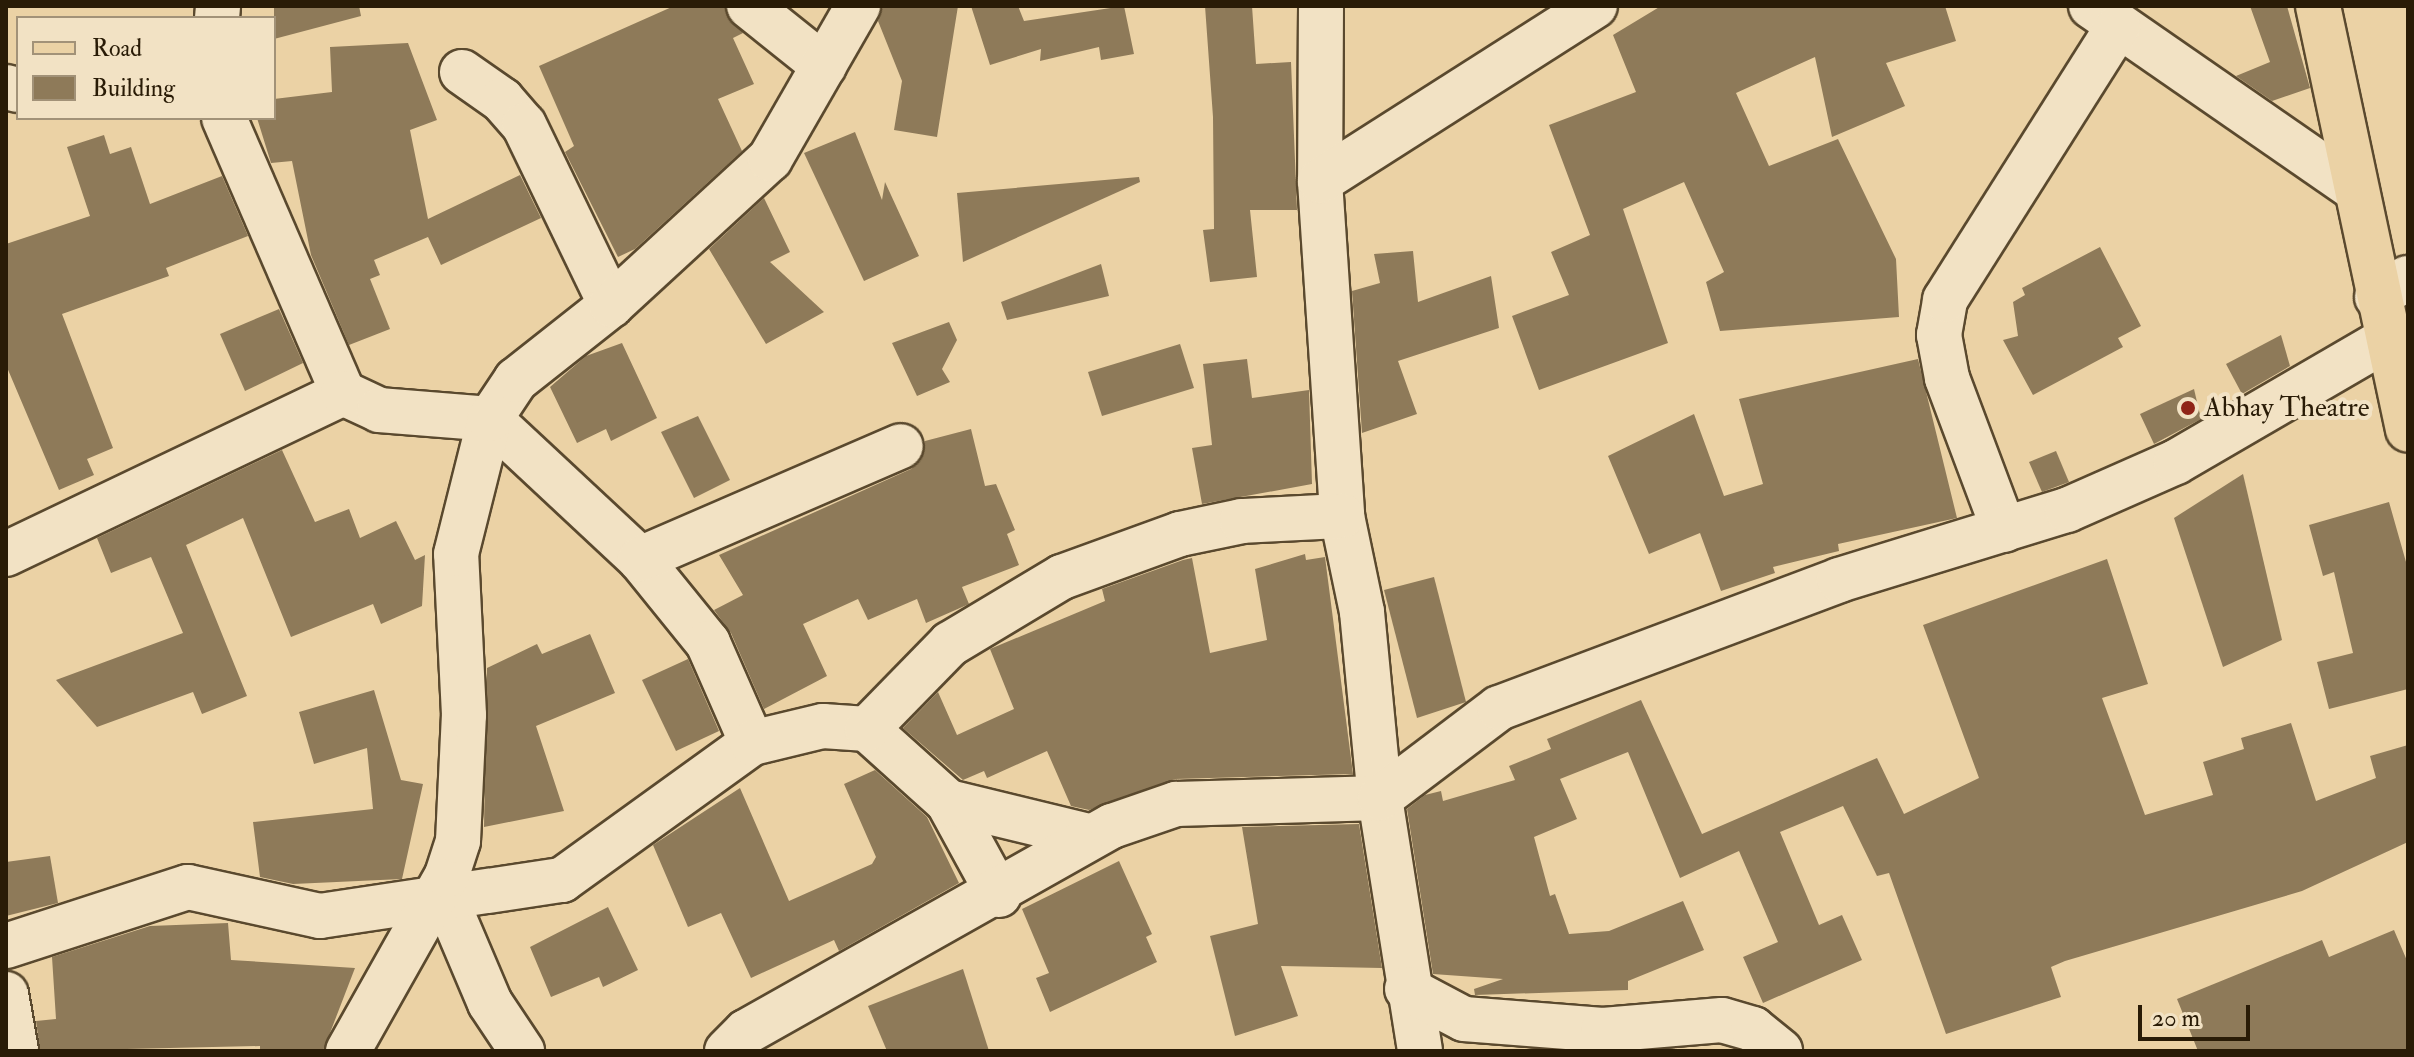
<!DOCTYPE html>
<style>
body{margin:0}
#map{position:relative;width:2414px;height:1057px;overflow:hidden;background:#ebd2a5;font-family:"IM FELL Double Pica",serif}
div>[style]{position:absolute}
[style*='--x']{left:calc(var(--x)*1px);top:calc(var(--y)*1px);width:calc(var(--w)*1px);rotate:calc(var(--a)*1deg)}
.building>*{inset:0;background:#8e7a59}
.roads{filter:drop-shadow(2px 0 #5a492e) drop-shadow(-2px 0 #5a492e) drop-shadow(0 2px #5a492e) drop-shadow(0 -2px #5a492e)}
.minor>*{height:44px;margin:-22px;padding:0 22px;transform-origin:22px;border-radius:22px;background:#f2e2c4}
.major>*{height:44px;margin:-22px;padding:0 22px;transform-origin:22px;border-radius:22px;background:#ebd2a5}
.dots>*{width:22px;height:22px;translate:-50% -50%;box-sizing:border-box;border:4px solid #f2e2c4;border-radius:50%}
span{translate:-50% -50%;white-space:nowrap;text-align:center;line-height:1.15;-webkit-text-stroke:8px #f2e2c4;paint-order:stroke}
.poi-label{font-size:28px;color:#291b06}
.left{translate:0 -50%;text-align:left}
.frame{position:absolute;inset:0;border:8px solid #291b06;pointer-events:none}
.legend{position:absolute;left:16px;top:16px;width:260px;height:104px;box-sizing:border-box;background:#f2e2c4;border:2px solid #a29278;margin:0;padding:10px 14px;list-style:none;font-size:24px;color:#291b06}
.legend li{display:flex;align-items:center;gap:16px;height:40px}
.legend b{width:40px;border:2px solid #a29278}
.scale{position:absolute;left:2138px;top:1005px;width:112px;height:36px;box-sizing:border-box;border:4px solid #291b06;border-top:0;padding-left:10px;font-size:24px;line-height:28px;white-space:nowrap;color:#291b06;-webkit-text-stroke:6px #f2e2c4;paint-order:stroke}
</style>
<div id="map">
<div class="building">
<i style="clip-path:polygon(274px 6px,359px 6px,361px 16px,274px 39px)"></i>
<i style="clip-path:polygon(674px 6px,725px 6px,743px 33px,733px 38px,754px 84px,718px 99px,742px 151px,635px 249px,618px 257px,565px 152px,574px 146px,539px 66px)"></i>
<i style="clip-path:polygon(883px 6px,958px 6px,937px 137px,894px 130px,902px 81px,878px 21px)"></i>
<i style="clip-path:polygon(971px 6px,1018px 6px,1024px 21px,1124px 6px,1134px 54px,1101px 60px,1099px 47px,1040px 61px,1041px 49px,990px 65px)"></i>
<i style="clip-path:polygon(1205px 6px,1252px 6px,1256px 64px,1291px 62px,1297px 210px,1250px 210px,1257px 277px,1210px 282px,1203px 230px,1214px 229px,1213px 117px)"></i>
<i style="clip-path:polygon(1661px 6px,1945px 6px,1956px 41px,1886px 63px,1905px 106px,1832px 137px,1815px 57px,1736px 93px,1769px 166px,1838px 139px,1896px 259px,1899px 317px,1720px 331px,1706px 282px,1724px 272px,1684px 182px,1623px 209px,1668px 343px,1539px 390px,1512px 316px,1569px 295px,1551px 252px,1590px 235px,1549px 125px,1636px 92px,1613px 35px)"></i>
<i style="clip-path:polygon(2250px 6px,2287px 6px,2310px 88px,2272px 101px,2236px 76px,2270px 62px)"></i>
<i style="clip-path:polygon(408px 43px,437px 120px,410px 130px,428px 219px,520px 175px,541px 218px,441px 265px,428px 237px,374px 260px,380px 275px,370px 279px,390px 329px,349px 345px,311px 255px,292px 161px,271px 163px,257px 118px,274px 118px,274px 99px,332px 92px,330px 47px)"></i>
<i style="clip-path:polygon(855px 132px,882px 200px,885px 182px,919px 256px,864px 281px,804px 153px)"></i>
<i style="clip-path:polygon(104px 135px,110px 154px,131px 147px,150px 204px,222px 176px,248px 236px,166px 268px,169px 276px,62px 314px,113px 448px,87px 459px,94px 475px,59px 490px,6px 365px,6px 244px,90px 216px,67px 147px)"></i>
<i style="clip-path:polygon(1139px 177px,1140px 182px,963px 262px,957px 193px)"></i>
<i style="clip-path:polygon(764px 198px,790px 252px,770px 262px,824px 312px,766px 344px,709px 249px)"></i>
<i style="clip-path:polygon(2100px 247px,2141px 326px,2118px 338px,2123px 347px,2033px 395px,2003px 340px,2018px 336px,2013px 302px,2025px 295px,2022px 288px)"></i>
<i style="clip-path:polygon(1413px 251px,1418px 302px,1491px 276px,1499px 328px,1398px 361px,1417px 414px,1362px 433px,1352px 291px,1380px 283px,1374px 254px)"></i>
<i style="clip-path:polygon(1101px 264px,1109px 296px,1007px 320px,1001px 302px)"></i>
<i style="clip-path:polygon(279px 309px,303px 363px,245px 391px,220px 334px)"></i>
<i style="clip-path:polygon(949px 322px,957px 340px,942px 369px,950px 382px,917px 396px,892px 343px)"></i>
<i style="clip-path:polygon(2281px 335px,2290px 366px,2242px 394px,2226px 364px)"></i>
<i style="clip-path:polygon(622px 343px,657px 418px,611px 441px,606px 429px,577px 443px,550px 387px,586px 356px)"></i>
<i style="clip-path:polygon(1180px 344px,1194px 388px,1102px 416px,1088px 372px)"></i>
<i style="clip-path:polygon(1247px 359px,1252px 398px,1309px 390px,1312px 484px,1202px 504px,1192px 448px,1212px 445px,1203px 364px)"></i>
<i style="clip-path:polygon(1918px 359px,1957px 518px,1838px 544px,1839px 551px,1773px 567px,1775px 573px,1721px 591px,1700px 533px,1649px 554px,1608px 456px,1694px 414px,1724px 496px,1763px 484px,1739px 399px)"></i>
<i style="clip-path:polygon(2194px 389px,2201px 419px,2154px 444px,2140px 414px)"></i>
<i style="clip-path:polygon(698px 416px,730px 480px,694px 498px,661px 432px)"></i>
<i style="clip-path:polygon(971px 429px,985px 486px,996px 484px,1015px 530px,1007px 534px,1019px 565px,962px 587px,969px 604px,926px 623px,917px 599px,868px 620px,858px 599px,803px 624px,827px 676px,764px 709px,731px 633px,714px 610px,743px 595px,719px 555px,911px 469px,921px 460px,925px 441px)"></i>
<i style="clip-path:polygon(282px 450px,315px 522px,349px 509px,360px 538px,396px 521px,415px 560px,425px 555px,422px 606px,381px 624px,373px 604px,291px 637px,243px 518px,186px 545px,247px 696px,202px 714px,193px 692px,97px 727px,56px 680px,183px 633px,151px 557px,111px 573px,97px 538px)"></i>
<i style="clip-path:polygon(2056px 451px,2069px 482px,2042px 492px,2029px 462px)"></i>
<i style="clip-path:polygon(2243px 474px,2282px 640px,2223px 667px,2174px 518px)"></i>
<i style="clip-path:polygon(2389px 502px,2408px 569px,2408px 689px,2329px 709px,2317px 662px,2353px 653px,2334px 572px,2323px 576px,2309px 525px)"></i>
<i style="clip-path:polygon(1305px 554px,1306px 560px,1325px 557px,1353px 774px,1175px 779px,1089px 810px,1071px 806px,1047px 751px,987px 778px,984px 771px,963px 780px,903px 728px,938px 692px,957px 735px,1014px 709px,990px 649px,1105px 601px,1102px 589px,1183px 560px,1192px 558px,1210px 653px,1267px 640px,1255px 569px)"></i>
<i style="clip-path:polygon(2107px 559px,2148px 684px,2102px 698px,2145px 815px,2213px 795px,2203px 762px,2244px 749px,2241px 738px,2291px 723px,2316px 801px,2376px 778px,2370px 756px,2408px 745px,2408px 842px,2302px 891px,2065px 961px,2051px 967px,2061px 997px,1946px 1034px,1889px 873px,1877px 876px,1843px 806px,1780px 832px,1819px 925px,1842px 915px,1862px 960px,1763px 1003px,1743px 957px,1778px 942px,1739px 851px,1680px 878px,1628px 752px,1560px 779px,1577px 819px,1534px 837px,1550px 896px,1555px 894px,1569px 934px,1609px 931px,1683px 901px,1704px 950px,1628px 981px,1628px 990px,1475px 995px,1474px 989px,1503px 979px,1433px 974px,1407px 809px,1425px 795px,1441px 791px,1443px 801px,1515px 780px,1509px 766px,1551px 749px,1547px 739px,1641px 700px,1702px 834px,1877px 758px,1904px 814px,1979px 778px,1923px 625px)"></i>
<i style="clip-path:polygon(1434px 577px,1466px 702px,1417px 718px,1384px 590px)"></i>
<i style="clip-path:polygon(590px 634px,615px 693px,536px 726px,564px 811px,484px 827px,487px 668px,537px 644px,542px 654px)"></i>
<i style="clip-path:polygon(688px 659px,719px 731px,676px 751px,642px 680px)"></i>
<i style="clip-path:polygon(374px 690px,401px 780px,423px 784px,402px 879px,293px 884px,260px 877px,253px 822px,373px 809px,367px 748px,314px 764px,299px 712px)"></i>
<i style="clip-path:polygon(875px 770px,927px 817px,959px 883px,839px 951px,834px 940px,751px 978px,721px 913px,688px 927px,653px 845px,740px 788px,789px 901px,872px 864px,876px 857px,844px 784px)"></i>
<i style="clip-path:polygon(1359px 824px,1382px 968px,1281px 966px,1298px 1016px,1235px 1036px,1210px 936px,1258px 924px,1242px 827px)"></i>
<i style="clip-path:polygon(50px 856px,58px 903px,6px 916px,6px 862px)"></i>
<i style="clip-path:polygon(1119px 861px,1152px 934px,1146px 937px,1157px 962px,1050px 1012px,1036px 978px,1049px 973px,1022px 909px)"></i>
<i style="clip-path:polygon(608px 907px,638px 970px,603px 987px,599px 977px,551px 997px,530px 947px)"></i>
<i style="clip-path:polygon(228px 923px,231px 960px,355px 968px,323px 1051px,260px 1051px,260px 1046px,40px 1051px,36px 1021px,56px 1019px,52px 957px,150px 926px)"></i>
<i style="clip-path:polygon(2394px 930px,2408px 963px,2408px 1051px,2198px 1051px,2177px 999px,2322px 940px,2329px 957px)"></i>
<i style="clip-path:polygon(963px 969px,989px 1051px,887px 1051px,868px 1006px)"></i>
</div>
<div class="roads">
<div class="minor">
<i style="--x:749;--y:6;--w:96;--a:38.7"></i>
<i style="--x:1321;--y:6;--w:175;--a:90.3"></i>
<i style="--x:1320;--y:181;--w:336;--a:86.2"></i>
<i style="--x:1342;--y:516;--w:98;--a:78.2"></i>
<i style="--x:1362;--y:612;--w:187;--a:84.5"></i>
<i style="--x:1380;--y:798;--w:256;--a:81"></i>
<i style="--x:2091;--y:6;--w:321;--a:34.7"></i>
<i style="--x:217;--y:18;--w:12;--a:-85"></i>
<i style="--x:462;--y:72;--w:49;--a:35"></i>
<i style="--x:502;--y:100;--w:33;--a:49"></i>
<i style="--x:524;--y:125;--w:200;--a:64.2"></i>
<i style="--x:6;--y:87;--w:12;--a:14"></i>
<i style="--x:224;--y:118;--w:300;--a:66.6"></i>
<i style="--x:1320;--y:181;--w:326;--a:-32.5"></i>
<i style="--x:2377;--y:297;--w:36;--a:-32"></i>
<i style="--x:2004;--y:530;--w:162;--a:-110.6"></i>
<i style="--x:1947;--y:378;--w:44;--a:-100.5"></i>
<i style="--x:1939;--y:335;--w:36;--a:-80"></i>
<i style="--x:1945;--y:300;--w:324;--a:-57.7"></i>
<i style="--x:6;--y:554;--w:373;--a:-25.5"></i>
<i style="--x:343;--y:393;--w:40;--a:25"></i>
<i style="--x:379;--y:410;--w:111;--a:4.6"></i>
<i style="--x:490;--y:419;--w:205;--a:43"></i>
<i style="--x:640;--y:559;--w:108;--a:51"></i>
<i style="--x:708;--y:643;--w:109;--a:66.3"></i>
<i style="--x:640;--y:559;--w:284;--a:-23.4"></i>
<i style="--x:867;--y:729;--w:109;--a:42"></i>
<i style="--x:948;--y:802;--w:106;--a:61.3"></i>
<i style="--x:948;--y:802;--w:145;--a:13.6"></i>
<i style="--x:445;--y:897;--w:115;--a:67"></i>
<i style="--x:490;--y:1003;--w:58;--a:56.3"></i>
<i style="--x:6;--y:946;--w:191;--a:-18"></i>
<i style="--x:188;--y:887;--w:135;--a:12.4"></i>
<i style="--x:320;--y:916;--w:245;--a:-8.5"></i>
<i style="--x:562;--y:880;--w:234;--a:-35.8"></i>
<i style="--x:752;--y:743;--w:73;--a:-13.5"></i>
<i style="--x:823;--y:726;--w:44;--a:3.9"></i>
<i style="--x:867;--y:729;--w:119;--a:-45.7"></i>
<i style="--x:950;--y:644;--w:131;--a:-30.9"></i>
<i style="--x:1062;--y:577;--w:126;--a:-20"></i>
<i style="--x:1180;--y:534;--w:63;--a:-11.8"></i>
<i style="--x:1242;--y:521;--w:100;--a:-2.9"></i>
<i style="--x:1407;--y:989;--w:64;--a:27.8"></i>
<i style="--x:1464;--y:1019;--w:139;--a:4.5"></i>
<i style="--x:1603;--y:1030;--w:119;--a:-4.8"></i>
<i style="--x:1722;--y:1020;--w:32;--a:16"></i>
<i style="--x:1753;--y:1029;--w:35;--a:39"></i>
<i style="--x:6;--y:994;--w:58;--a:80"></i>
<i style="--x:348;--y:1051;--w:202;--a:-60.6"></i>
<i style="--x:447;--y:875;--w:36;--a:-72"></i>
<i style="--x:458;--y:841;--w:126;--a:-87.3"></i>
<i style="--x:464;--y:715;--w:161;--a:-92.8"></i>
<i style="--x:456;--y:554;--w:139;--a:-75.9"></i>
<i style="--x:490;--y:419;--w:47;--a:-56.3"></i>
<i style="--x:516;--y:380;--w:121;--a:-38.3"></i>
<i style="--x:611;--y:305;--w:216;--a:-42.6"></i>
<i style="--x:770;--y:159;--w:177;--a:-60.1"></i>
<i style="--x:727;--y:1051;--w:27;--a:-45"></i>
<i style="--x:746;--y:1032;--w:420;--a:-29.4"></i>
<i style="--x:1112;--y:826;--w:68;--a:-19"></i>
<i style="--x:1176;--y:804;--w:204;--a:-1.7"></i>
<i style="--x:1380;--y:798;--w:149;--a:-37.1"></i>
<i style="--x:1499;--y:708;--w:363;--a:-20.6"></i>
<i style="--x:1839;--y:580;--w:239;--a:-17.1"></i>
<i style="--x:2067;--y:510;--w:119;--a:-23.8"></i>
<i style="--x:2176;--y:462;--w:244;--a:-30.2"></i>
</div>
<div class="major">
<i style="--x:2318;--y:6;--w:433;--a:78"></i>
</div>
</div>
<div class="dots">
<i style="left:2188px;top:408px;background:#8f2418"></i>
</div>
<div class="poi-label">
<span class="left" style="left:2204px;top:408px">Abhay Theatre</span>
</div>
<div class="frame"></div>
<ul class="legend">
<li><b style="height:10px;background:#ebd2a5"></b>Road</li>
<li><b style="height:22px;background:#8e7a59"></b>Building</li>
</ul>
<div class="scale">20 m</div>
</div>
